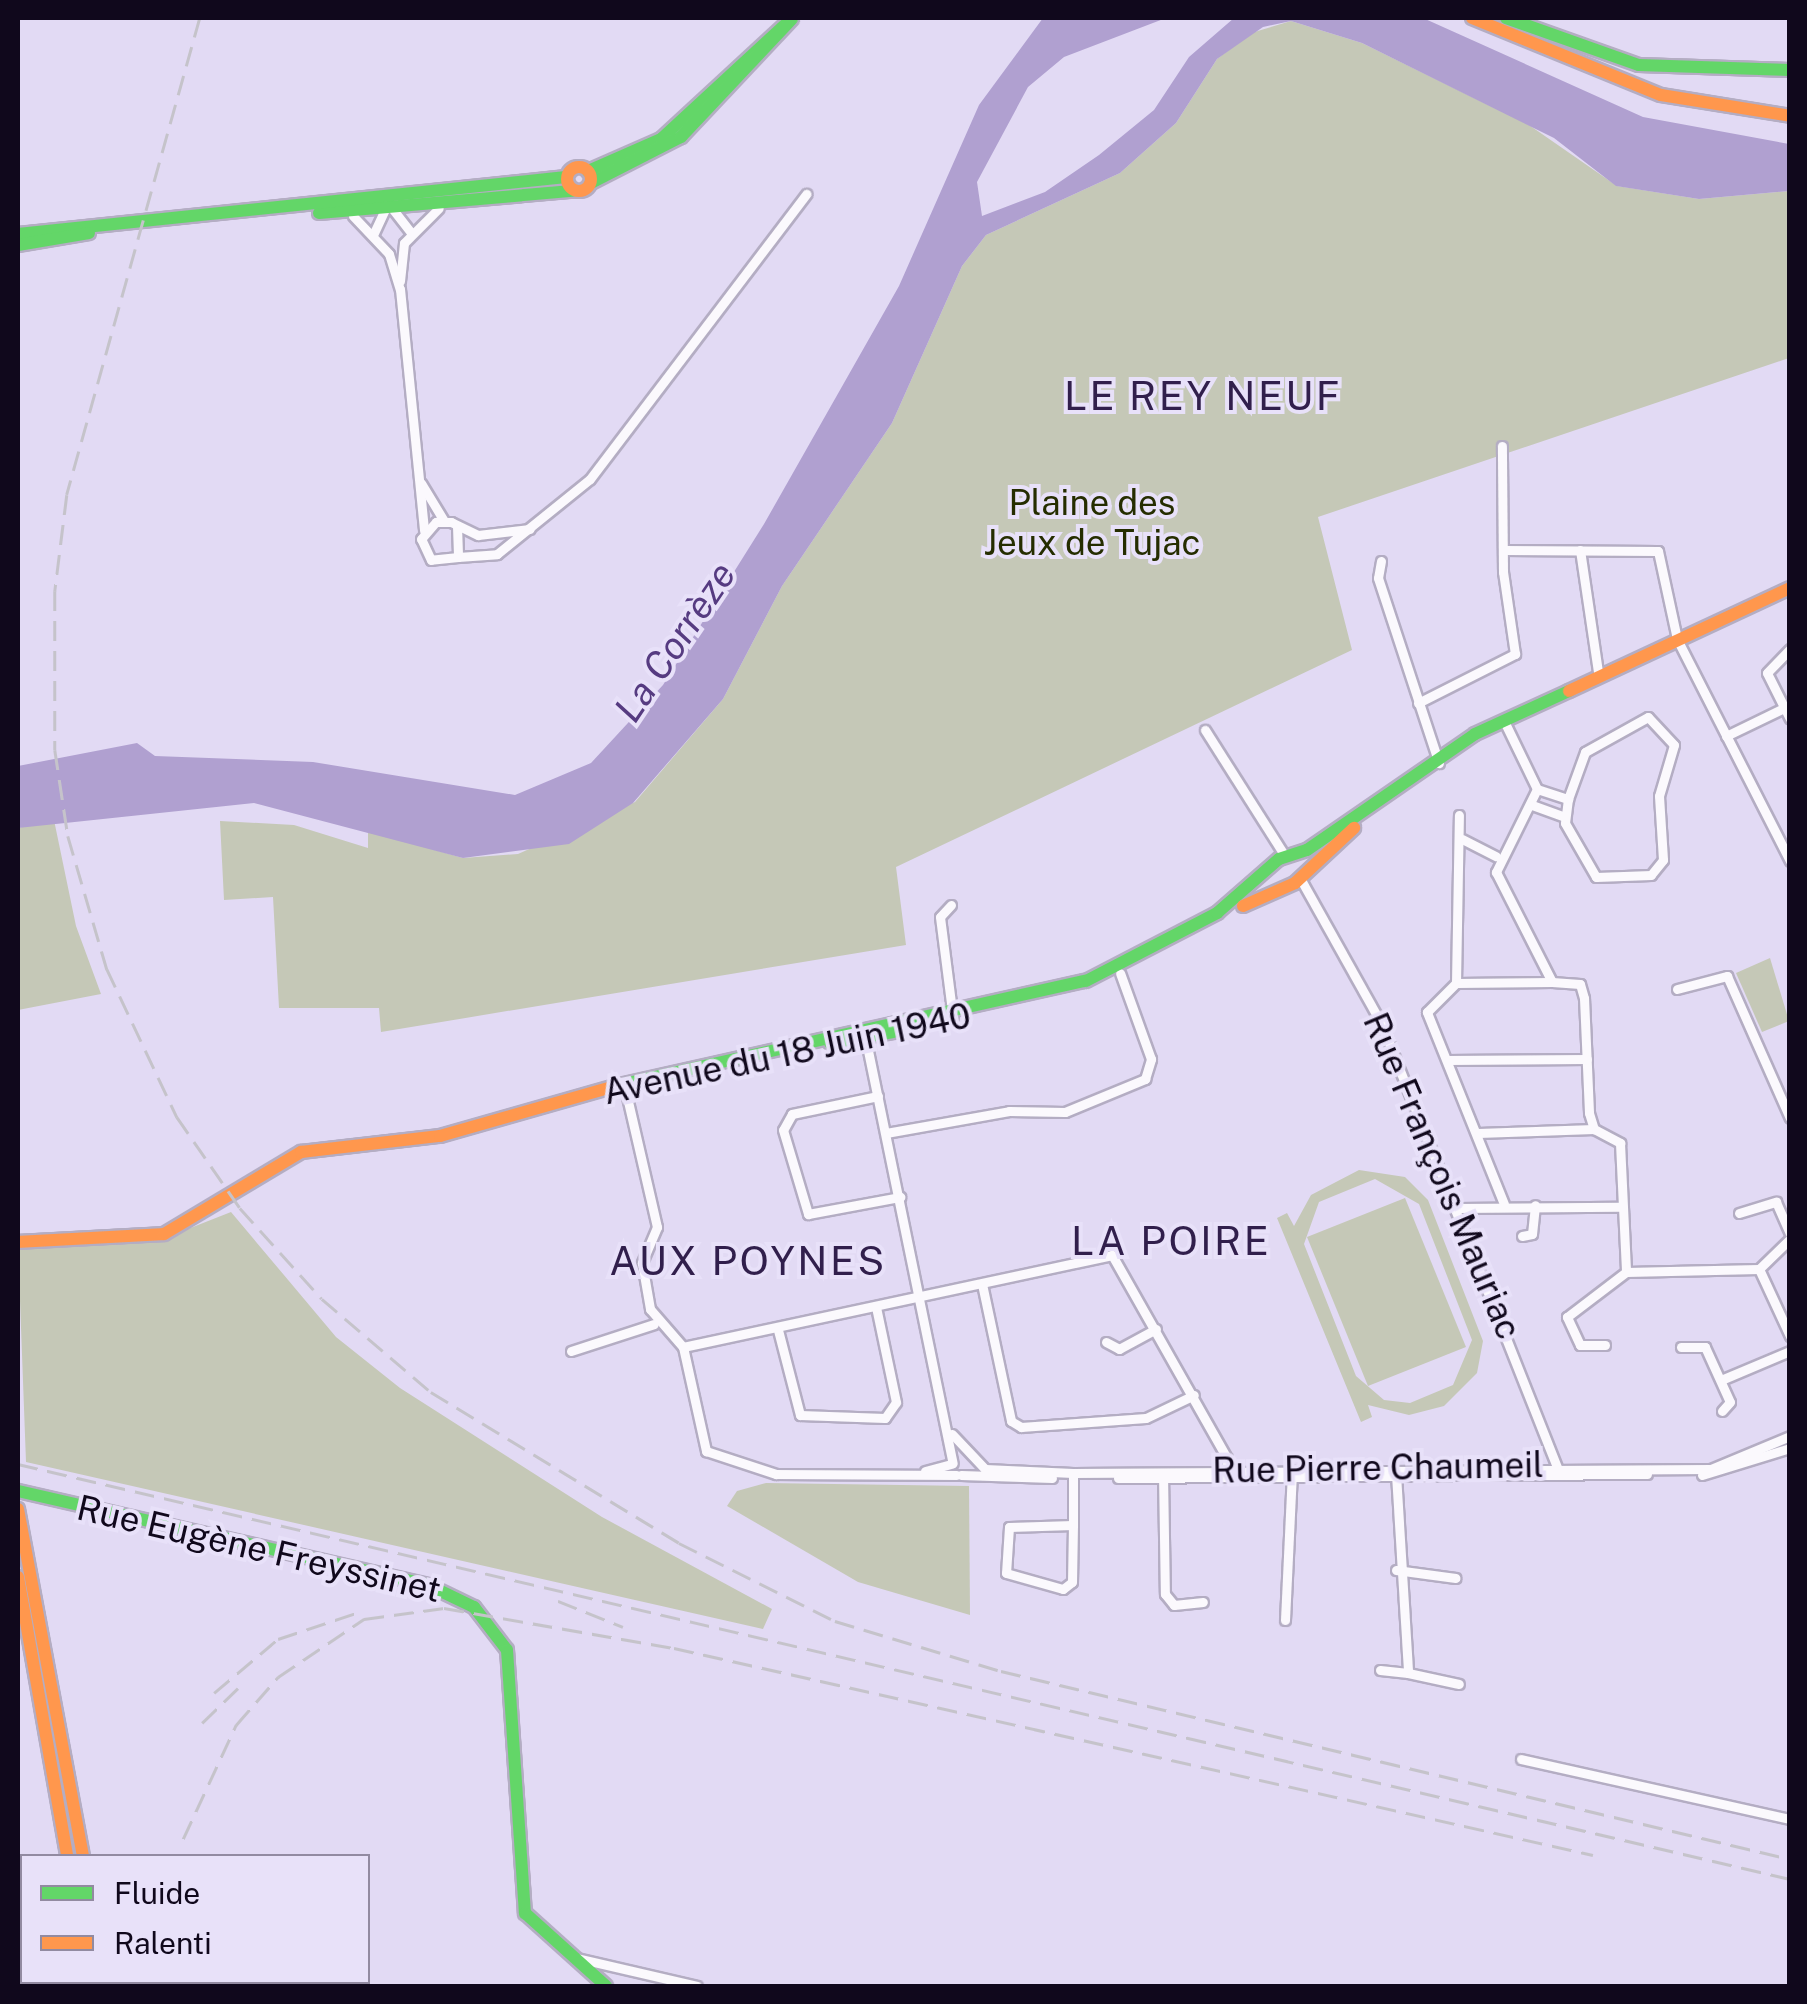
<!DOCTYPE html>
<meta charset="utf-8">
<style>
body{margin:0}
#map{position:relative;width:1807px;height:2004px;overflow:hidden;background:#e2daf4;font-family:"Public Sans",sans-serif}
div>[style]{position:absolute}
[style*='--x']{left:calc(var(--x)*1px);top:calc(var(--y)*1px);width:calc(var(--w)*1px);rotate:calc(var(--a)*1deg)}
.green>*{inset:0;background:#c5c8b7}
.water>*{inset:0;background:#b0a0d0}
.stream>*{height:2.5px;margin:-1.25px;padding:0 1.25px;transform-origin:1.25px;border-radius:1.25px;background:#b0a0d0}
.roads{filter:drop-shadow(2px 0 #b4adc3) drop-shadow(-2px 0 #b4adc3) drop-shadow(0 2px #b4adc3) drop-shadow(0 -2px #b4adc3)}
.street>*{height:9px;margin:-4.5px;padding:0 4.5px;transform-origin:4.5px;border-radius:4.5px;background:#fbf9fd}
.fast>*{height:12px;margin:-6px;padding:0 6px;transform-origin:6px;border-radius:6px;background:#63d668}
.slow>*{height:12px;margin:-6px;padding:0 6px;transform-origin:6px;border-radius:6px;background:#ff974d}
.slow>.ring{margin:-6px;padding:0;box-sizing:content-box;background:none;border:12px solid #ff974d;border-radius:50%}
.rail>*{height:2.5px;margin-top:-1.25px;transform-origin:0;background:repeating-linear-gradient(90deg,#c5c3ca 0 20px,transparent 0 30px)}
span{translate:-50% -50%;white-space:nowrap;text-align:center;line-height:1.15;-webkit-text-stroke:8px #e8e1f9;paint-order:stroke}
.park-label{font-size:35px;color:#252d00}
.street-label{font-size:35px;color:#10081c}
.water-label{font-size:38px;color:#563b81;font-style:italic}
.quarter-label{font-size:40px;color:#311f4c;letter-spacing:2.5px}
.frame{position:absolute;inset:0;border:20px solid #10081c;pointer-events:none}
.legend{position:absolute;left:20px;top:1854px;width:350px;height:130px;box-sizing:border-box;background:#e8e1f9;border:2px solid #928aa1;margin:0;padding:12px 18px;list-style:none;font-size:30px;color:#10081c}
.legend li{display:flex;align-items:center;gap:20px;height:50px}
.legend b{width:50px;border:2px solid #928aa1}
</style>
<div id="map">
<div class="green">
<i style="clip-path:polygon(1291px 21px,1362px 43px,1529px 125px,1617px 186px,1699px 199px,1789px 191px,1789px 358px,1318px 517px,1352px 650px,896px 867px,906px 945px,381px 1032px,379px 1008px,279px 1008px,273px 897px,224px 900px,220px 821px,294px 825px,368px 848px,368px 831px,463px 858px,518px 854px,635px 802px,723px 699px,782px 586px,892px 423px,962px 266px,986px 235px,1120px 173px,1176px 123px,1217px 59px,1251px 33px)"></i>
<i style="clip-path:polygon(54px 820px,76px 926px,101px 994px,18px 1010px,18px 828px)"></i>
<i style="clip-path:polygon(1770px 958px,1789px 1021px,1762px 1032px,1736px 973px)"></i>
<i style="clip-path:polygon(evenodd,1359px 1170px,1405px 1177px,1428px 1200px,1483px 1341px,1477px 1373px,1444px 1406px,1409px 1415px,1368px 1405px,1372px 1417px,1361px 1422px,1277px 1218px,1287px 1213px,1294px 1226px,1311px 1195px,1359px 1170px,1375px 1179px,1419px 1204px,1472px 1340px,1453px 1385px,1410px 1403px,1384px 1400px,1356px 1376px,1304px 1244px,1319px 1202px,1375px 1179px)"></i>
<i style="clip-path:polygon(1405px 1198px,1466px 1347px,1368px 1386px,1307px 1237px)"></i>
<i style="clip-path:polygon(231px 1212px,336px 1337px,400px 1388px,602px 1517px,772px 1609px,763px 1629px,26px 1462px,18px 1247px,160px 1240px)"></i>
<i style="clip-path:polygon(766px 1483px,969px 1486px,970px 1615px,858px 1582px,727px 1506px,737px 1491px)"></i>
</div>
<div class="water">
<i style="clip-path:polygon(1043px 18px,1166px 18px,1064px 57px,1028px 87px,977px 182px,982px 216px,1045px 192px,1099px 155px,1154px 110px,1189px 57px,1234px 18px,1423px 18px,1643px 117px,1789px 144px,1789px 191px,1699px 199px,1616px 186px,1554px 138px,1362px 43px,1291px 21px,1263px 27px,1217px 59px,1176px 123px,1120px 173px,986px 235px,962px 266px,892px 423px,782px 586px,723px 699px,633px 803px,569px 844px,463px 858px,254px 803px,18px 828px,18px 766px,137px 743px,155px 756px,313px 762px,515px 795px,591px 763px,663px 685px,764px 524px,899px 286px,979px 105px)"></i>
</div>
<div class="stream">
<i style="--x:56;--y:1982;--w:4;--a:63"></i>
</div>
<div class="roads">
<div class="street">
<i style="--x:391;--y:207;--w:33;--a:52"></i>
<i style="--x:353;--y:216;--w:52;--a:46.5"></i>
<i style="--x:389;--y:254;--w:37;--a:73"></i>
<i style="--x:400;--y:289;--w:243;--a:84.3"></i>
<i style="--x:373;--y:235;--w:31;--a:-65"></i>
<i style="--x:400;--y:281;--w:38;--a:-84"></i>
<i style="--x:404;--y:243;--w:49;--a:-45"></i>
<i style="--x:421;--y:483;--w:44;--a:58.8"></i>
<i style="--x:457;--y:526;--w:31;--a:88"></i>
<i style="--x:458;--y:557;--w:27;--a:174"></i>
<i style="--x:431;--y:560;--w:23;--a:-115"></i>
<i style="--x:421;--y:539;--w:23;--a:-49"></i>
<i style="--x:436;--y:522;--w:15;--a:0"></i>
<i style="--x:451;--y:522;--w:30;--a:26"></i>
<i style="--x:478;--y:535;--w:52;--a:-6.6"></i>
<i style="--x:1504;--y:550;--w:154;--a:0.4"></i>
<i style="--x:1658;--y:551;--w:90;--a:77.8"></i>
<i style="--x:1677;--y:639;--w:249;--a:63"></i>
<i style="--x:1580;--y:550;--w:123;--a:81.6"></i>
<i style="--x:458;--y:557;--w:39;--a:-4"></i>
<i style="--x:497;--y:554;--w:119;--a:-38.9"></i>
<i style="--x:590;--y:479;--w:358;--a:-52.8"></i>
<i style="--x:1381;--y:561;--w:17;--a:100"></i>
<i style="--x:1378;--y:578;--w:195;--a:71.8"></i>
<i style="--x:1790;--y:649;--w:33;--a:134"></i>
<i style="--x:1767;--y:673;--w:51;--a:63.4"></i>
<i style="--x:1418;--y:703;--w:109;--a:-26.8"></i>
<i style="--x:1515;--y:654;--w:83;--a:-98.3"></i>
<i style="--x:1503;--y:572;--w:126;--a:-90.5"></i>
<i style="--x:1648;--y:717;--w:38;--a:47"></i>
<i style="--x:1674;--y:745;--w:53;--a:106.4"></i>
<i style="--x:1659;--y:796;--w:64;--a:86.4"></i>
<i style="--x:1663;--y:860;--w:19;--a:129"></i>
<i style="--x:1651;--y:875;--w:55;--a:177.9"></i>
<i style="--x:1596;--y:877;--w:62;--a:-119.9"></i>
<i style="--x:1565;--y:823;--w:24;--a:-83"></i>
<i style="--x:1568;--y:799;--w:50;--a:-70.1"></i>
<i style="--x:1585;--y:752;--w:72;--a:-29.1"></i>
<i style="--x:1504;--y:721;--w:76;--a:64.1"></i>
<i style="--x:1537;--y:789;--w:93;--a:116.3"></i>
<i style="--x:1496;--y:872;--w:123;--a:63"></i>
<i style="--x:1552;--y:982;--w:28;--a:4"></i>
<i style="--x:1580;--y:984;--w:15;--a:74"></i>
<i style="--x:1584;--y:998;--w:115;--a:87.5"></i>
<i style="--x:1589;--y:1113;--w:17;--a:73"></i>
<i style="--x:1594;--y:1129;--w:30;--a:28"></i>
<i style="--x:1620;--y:1143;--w:129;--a:87.3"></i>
<i style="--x:1626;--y:1272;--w:133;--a:-1.3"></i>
<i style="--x:1759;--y:1269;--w:43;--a:-44.1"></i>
<i style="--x:1205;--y:730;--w:149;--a:57.6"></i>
<i style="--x:1726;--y:736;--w:64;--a:-25.8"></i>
<i style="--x:1537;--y:789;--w:33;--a:18"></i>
<i style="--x:1532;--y:805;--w:33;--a:20"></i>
<i style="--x:1462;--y:839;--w:38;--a:27"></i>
<i style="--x:1300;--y:878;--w:168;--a:60.8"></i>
<i style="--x:1382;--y:1025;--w:480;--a:68.4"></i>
<i style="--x:951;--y:905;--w:16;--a:133"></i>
<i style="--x:940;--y:917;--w:102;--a:82.7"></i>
<i style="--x:1456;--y:983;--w:168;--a:-89"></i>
<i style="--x:1677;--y:989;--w:52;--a:-14.6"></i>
<i style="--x:1727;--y:976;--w:155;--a:66.1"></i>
<i style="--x:865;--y:1036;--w:436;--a:78.4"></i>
<i style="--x:1447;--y:1060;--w:140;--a:-0.4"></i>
<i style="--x:624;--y:1084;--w:147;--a:77"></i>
<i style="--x:657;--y:1227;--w:39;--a:113"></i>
<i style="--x:642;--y:1263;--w:47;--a:80.1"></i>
<i style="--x:650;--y:1309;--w:50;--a:49"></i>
<i style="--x:683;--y:1347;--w:107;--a:77.5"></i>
<i style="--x:706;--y:1451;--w:74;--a:18.2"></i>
<i style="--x:776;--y:1474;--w:180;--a:0.3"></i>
<i style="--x:878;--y:1096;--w:88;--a:168.2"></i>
<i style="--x:792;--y:1114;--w:18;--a:119"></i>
<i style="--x:783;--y:1130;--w:88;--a:73.4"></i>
<i style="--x:808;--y:1214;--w:94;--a:-10.5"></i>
<i style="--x:886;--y:1133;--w:125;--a:-10.1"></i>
<i style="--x:1009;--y:1111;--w:56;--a:1"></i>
<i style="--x:1065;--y:1112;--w:87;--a:-22.4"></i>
<i style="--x:1145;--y:1079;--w:21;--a:-73"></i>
<i style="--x:1151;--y:1059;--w:91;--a:-109.8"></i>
<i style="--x:1478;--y:1133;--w:116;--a:-2"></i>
<i style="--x:1504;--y:1204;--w:207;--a:-111.9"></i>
<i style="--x:1427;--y:1012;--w:41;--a:-45"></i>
<i style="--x:1456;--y:983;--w:96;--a:-0.6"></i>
<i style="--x:1458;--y:1208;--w:162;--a:-0.4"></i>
<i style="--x:1739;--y:1213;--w:39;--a:-17"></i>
<i style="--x:1776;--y:1202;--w:34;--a:66"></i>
<i style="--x:1522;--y:1236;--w:10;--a:-11"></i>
<i style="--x:1532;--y:1234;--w:29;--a:-84"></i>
<i style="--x:1759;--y:1269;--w:74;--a:65.2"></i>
<i style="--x:982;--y:1284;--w:140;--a:78"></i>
<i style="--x:1011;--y:1421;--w:12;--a:31"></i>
<i style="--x:1021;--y:1427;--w:125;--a:-4.1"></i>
<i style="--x:1146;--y:1418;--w:53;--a:-25.6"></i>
<i style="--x:778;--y:1330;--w:88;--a:75.5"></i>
<i style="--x:800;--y:1415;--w:85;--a:2"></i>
<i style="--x:885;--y:1418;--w:19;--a:-55"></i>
<i style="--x:896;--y:1402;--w:97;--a:-101.9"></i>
<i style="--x:1106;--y:1342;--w:15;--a:28"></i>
<i style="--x:1119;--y:1349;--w:42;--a:-28.4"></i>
<i style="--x:1605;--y:1345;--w:25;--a:180"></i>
<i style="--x:1580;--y:1345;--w:31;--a:-115"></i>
<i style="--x:1567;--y:1317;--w:74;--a:-37.3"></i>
<i style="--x:683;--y:1347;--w:439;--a:-12.1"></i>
<i style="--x:1112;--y:1255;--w:233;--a:60.5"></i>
<i style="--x:1227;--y:1458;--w:18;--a:90"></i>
<i style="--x:1681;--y:1347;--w:24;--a:0"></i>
<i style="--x:1705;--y:1347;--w:60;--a:65.6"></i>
<i style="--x:1730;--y:1402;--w:12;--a:132"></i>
<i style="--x:571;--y:1351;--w:87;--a:-18"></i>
<i style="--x:1721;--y:1380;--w:75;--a:-22.8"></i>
<i style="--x:952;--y:1434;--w:48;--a:46.7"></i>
<i style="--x:985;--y:1469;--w:88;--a:2.6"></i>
<i style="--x:1073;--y:1473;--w:638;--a:-0.36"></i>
<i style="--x:1711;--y:1469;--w:86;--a:-22.7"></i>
<i style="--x:925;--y:1471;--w:28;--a:-15"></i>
<i style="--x:1163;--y:1473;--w:121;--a:89.1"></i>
<i style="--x:1165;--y:1594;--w:14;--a:51"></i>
<i style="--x:1174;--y:1605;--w:29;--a:-6"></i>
<i style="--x:1396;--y:1474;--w:199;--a:86.5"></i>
<i style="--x:1408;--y:1673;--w:52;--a:12.2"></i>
<i style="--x:961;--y:1475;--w:91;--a:1.9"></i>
<i style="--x:1702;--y:1475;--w:92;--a:-17.1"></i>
<i style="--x:1118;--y:1478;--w:529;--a:-0.43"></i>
<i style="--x:1073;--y:1525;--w:64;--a:178.2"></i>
<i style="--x:1009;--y:1527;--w:46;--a:93.7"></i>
<i style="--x:1006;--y:1573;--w:59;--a:15.7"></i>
<i style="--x:1063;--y:1589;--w:11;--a:-38"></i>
<i style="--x:1072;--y:1582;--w:57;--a:-89"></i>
<i style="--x:1073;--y:1525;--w:52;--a:-90"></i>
<i style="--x:1396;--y:1570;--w:60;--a:7.7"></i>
<i style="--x:1285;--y:1620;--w:150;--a:-87.3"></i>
<i style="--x:1380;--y:1670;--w:28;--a:6"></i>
<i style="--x:1521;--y:1759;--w:276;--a:12.6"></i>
<i style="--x:576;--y:1958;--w:124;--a:13"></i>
</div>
<div class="fast">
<i style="--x:1506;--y:18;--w:141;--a:19.5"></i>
<i style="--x:1639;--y:65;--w:151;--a:1.9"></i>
<i style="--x:588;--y:171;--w:80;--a:-23.7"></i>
<i style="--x:661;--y:139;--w:176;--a:-42.7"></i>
<i style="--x:591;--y:183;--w:101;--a:-27.1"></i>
<i style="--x:681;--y:137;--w:162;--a:-46.8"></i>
<i style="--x:319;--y:213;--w:254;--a:-5"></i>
<i style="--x:18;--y:234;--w:551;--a:-5.94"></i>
<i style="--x:18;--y:245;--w:72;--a:-9.6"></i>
<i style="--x:830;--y:1043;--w:64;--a:-9.9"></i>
<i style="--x:619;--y:1085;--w:478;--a:-12.6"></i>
<i style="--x:1086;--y:981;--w:148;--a:-27.4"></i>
<i style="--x:1217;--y:913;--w:82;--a:-41.1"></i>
<i style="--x:1279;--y:859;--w:29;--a:-18"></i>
<i style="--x:1307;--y:850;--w:204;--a:-34.6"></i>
<i style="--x:1475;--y:734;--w:103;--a:-24.6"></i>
<i style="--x:18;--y:1491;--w:421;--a:12.9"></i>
<i style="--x:428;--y:1585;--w:51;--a:25.6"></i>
<i style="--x:474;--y:1607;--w:54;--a:52.5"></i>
<i style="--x:507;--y:1650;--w:264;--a:86.1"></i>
<i style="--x:525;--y:1913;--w:109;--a:42"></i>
<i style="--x:106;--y:1982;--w:4;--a:76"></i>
</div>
<div class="slow">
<i style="--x:1472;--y:18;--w:204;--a:22.2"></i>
<i style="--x:1661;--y:95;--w:131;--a:9.2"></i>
<i class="ring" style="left:567px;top:167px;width:12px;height:12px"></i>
<i style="--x:1569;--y:691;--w:244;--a:-25"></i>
<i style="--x:1243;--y:906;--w:57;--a:-23.9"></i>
<i style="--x:1295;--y:883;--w:81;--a:-43"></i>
<i style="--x:18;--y:1242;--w:146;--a:-3.1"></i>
<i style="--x:164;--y:1234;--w:160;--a:-30.9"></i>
<i style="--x:301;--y:1152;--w:140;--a:-6.6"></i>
<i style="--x:440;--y:1136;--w:186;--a:-15.9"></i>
<i style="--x:18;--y:1509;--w:353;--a:79.4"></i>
<i style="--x:18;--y:1577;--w:283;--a:80"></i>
<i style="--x:90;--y:1982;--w:4;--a:76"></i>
</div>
</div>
<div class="rail">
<i style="--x:200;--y:18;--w:495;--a:105.6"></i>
<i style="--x:67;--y:495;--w:97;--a:97.1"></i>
<i style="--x:55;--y:591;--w:159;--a:90"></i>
<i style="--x:55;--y:750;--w:87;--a:81.4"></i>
<i style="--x:68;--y:836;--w:139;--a:73.7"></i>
<i style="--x:107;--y:969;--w:164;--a:64.7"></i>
<i style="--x:177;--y:1117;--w:111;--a:55.3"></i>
<i style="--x:240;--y:1208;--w:122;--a:48"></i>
<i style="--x:322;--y:1299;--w:143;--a:40.5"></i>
<i style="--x:431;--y:1392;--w:290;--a:31.3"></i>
<i style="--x:679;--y:1543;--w:174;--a:26.6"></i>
<i style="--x:835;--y:1621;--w:173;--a:16.8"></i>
<i style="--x:1001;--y:1671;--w:811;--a:13.4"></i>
<i style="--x:18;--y:1464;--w:1820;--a:13.18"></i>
<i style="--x:558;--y:1601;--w:70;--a:21.8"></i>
<i style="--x:214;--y:1693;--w:84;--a:-40.2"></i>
<i style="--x:278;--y:1639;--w:85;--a:-18.4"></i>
<i style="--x:202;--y:1723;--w:50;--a:-44.2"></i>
<i style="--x:183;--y:1839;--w:126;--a:-65.1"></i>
<i style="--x:236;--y:1725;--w:64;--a:-48.8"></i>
<i style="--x:278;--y:1677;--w:104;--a:-34"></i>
<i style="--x:364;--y:1619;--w:81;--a:-7.8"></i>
<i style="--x:444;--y:1608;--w:233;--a:9.9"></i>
<i style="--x:674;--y:1648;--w:942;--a:12.69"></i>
</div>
<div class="park-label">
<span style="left:1092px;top:523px">Plaine des<br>Jeux de Tujac</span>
</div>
<div class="street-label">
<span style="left:787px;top:1054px;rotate:-12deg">Avenue du 18 Juin 1940</span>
<span style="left:1442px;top:1176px;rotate:67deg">Rue François Mauriac</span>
<span style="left:1378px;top:1468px;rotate:-1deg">Rue Pierre Chaumeil</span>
<span style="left:259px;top:1549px;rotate:13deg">Rue Eugène Freyssinet</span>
</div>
<div class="water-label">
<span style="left:675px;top:642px;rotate:-56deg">La Corrèze</span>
</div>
<div class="quarter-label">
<span style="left:1203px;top:396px">LE REY NEUF</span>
<span style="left:1171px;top:1241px">LA POIRE</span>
<span style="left:748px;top:1261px">AUX POYNES</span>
</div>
<div class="frame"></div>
<ul class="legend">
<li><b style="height:12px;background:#63d668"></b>Fluide</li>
<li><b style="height:12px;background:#ff974d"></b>Ralenti</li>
</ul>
</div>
